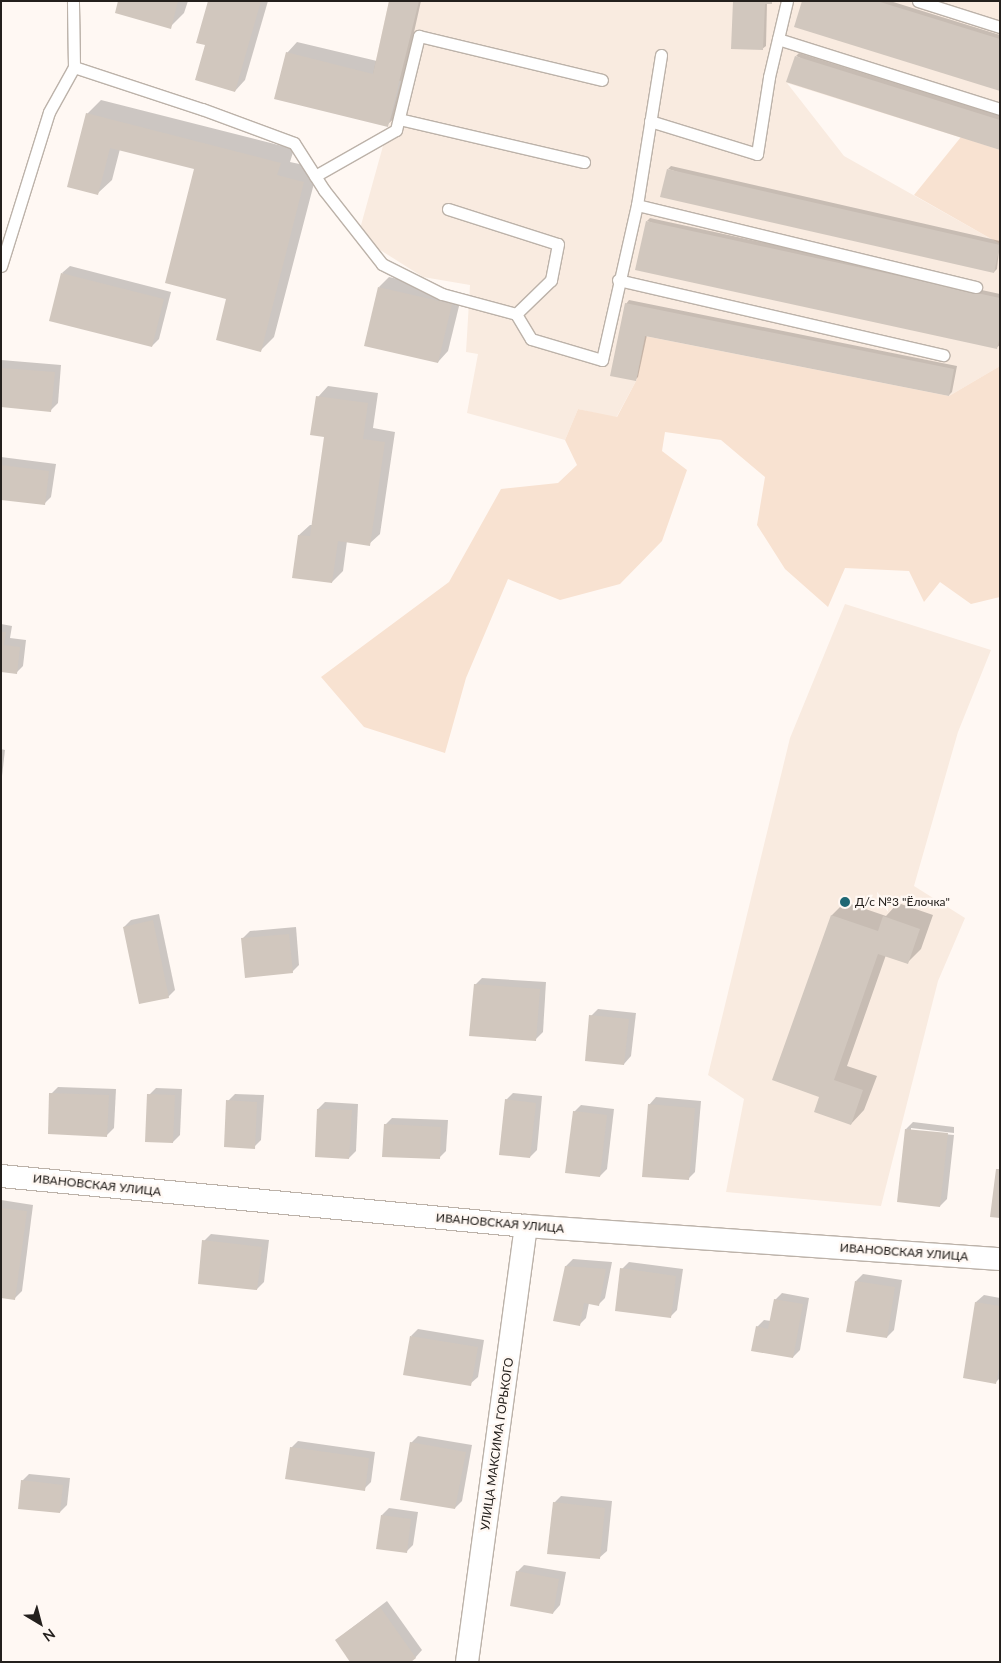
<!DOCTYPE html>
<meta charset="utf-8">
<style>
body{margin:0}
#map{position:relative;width:1001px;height:1663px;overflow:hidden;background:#fff8f3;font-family:Lato,sans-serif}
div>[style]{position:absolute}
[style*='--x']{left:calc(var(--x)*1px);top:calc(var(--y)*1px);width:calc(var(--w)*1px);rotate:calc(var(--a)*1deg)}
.built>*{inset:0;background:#f9ebe0}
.green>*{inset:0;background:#f8e2d1}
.shadow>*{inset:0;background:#0003}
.building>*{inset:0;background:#d1c7be}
.roads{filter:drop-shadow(1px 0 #bcb2a9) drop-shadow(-1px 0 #bcb2a9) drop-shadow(0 1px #bcb2a9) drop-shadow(0 -1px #bcb2a9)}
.service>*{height:11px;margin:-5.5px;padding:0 5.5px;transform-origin:5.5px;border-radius:5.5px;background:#fff}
.minor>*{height:22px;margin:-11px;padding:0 11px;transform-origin:11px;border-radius:11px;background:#fff}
.dots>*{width:14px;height:14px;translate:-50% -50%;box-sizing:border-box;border:2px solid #fff8f3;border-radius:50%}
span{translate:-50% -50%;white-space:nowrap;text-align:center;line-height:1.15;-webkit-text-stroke:4.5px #fff8f3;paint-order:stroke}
.poi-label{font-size:12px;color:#24201d}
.left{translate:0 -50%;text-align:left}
.street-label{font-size:12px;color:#24201d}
.frame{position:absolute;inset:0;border:2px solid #24201d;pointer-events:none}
.north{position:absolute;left:15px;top:1598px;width:50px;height:50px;-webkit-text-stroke:4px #fff8f3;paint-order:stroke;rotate:143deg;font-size:14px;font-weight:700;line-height:20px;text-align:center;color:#24201d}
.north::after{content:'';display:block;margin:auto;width:18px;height:22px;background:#24201d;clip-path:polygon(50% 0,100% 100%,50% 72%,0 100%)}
</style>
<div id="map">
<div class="built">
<i style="clip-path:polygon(389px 1px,1000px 1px,1000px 150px,787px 83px,844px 156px,1000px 244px,1000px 366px,949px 396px,645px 336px,636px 381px,616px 418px,578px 409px,565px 440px,467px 413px,478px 354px,466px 352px,470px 285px,423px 277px,358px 236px,401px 81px,373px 74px)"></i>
<i style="clip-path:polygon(845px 604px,991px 650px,958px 732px,914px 886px,965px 918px,938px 981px,881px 1206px,726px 1192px,744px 1099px,708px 1075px,790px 738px)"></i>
</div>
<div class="green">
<i style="clip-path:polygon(961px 137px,1000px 150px,1000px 244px,914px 195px)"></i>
<i style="clip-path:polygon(645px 336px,949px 396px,1000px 366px,1000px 597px,971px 604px,940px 582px,924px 602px,909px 571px,845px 568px,828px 607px,785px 569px,757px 525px,765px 477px,721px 440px,665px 432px,662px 451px,687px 470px,662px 541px,620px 584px,560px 600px,508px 579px,466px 678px,445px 753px,364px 727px,321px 677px,449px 582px,501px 489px,558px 483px,577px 465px,565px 440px,578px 409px,617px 417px,636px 381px)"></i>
</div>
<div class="shadow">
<i style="clip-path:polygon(120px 1px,188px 1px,184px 13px,170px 27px)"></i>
<i style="clip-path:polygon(210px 1px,268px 1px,245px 80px,235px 91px,207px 45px)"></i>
<i style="clip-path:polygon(391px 1px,421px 1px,406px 68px,398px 115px,387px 125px,287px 53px,297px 42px,377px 61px)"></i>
<i style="clip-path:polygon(734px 1px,773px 1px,767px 3px,766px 46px,762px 49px)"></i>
<i style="clip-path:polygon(803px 1px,890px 1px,1000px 35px,1000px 90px)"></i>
<i style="clip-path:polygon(799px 53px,1000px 116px,1000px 148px,796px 56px)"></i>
<i style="clip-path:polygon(101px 100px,294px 149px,290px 162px,318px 168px,274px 337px,261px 350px,228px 298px,195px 168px,120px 149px,112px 180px,98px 193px,87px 114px)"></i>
<i style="clip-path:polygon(671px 166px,1000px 241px,997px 269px,994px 272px,668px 169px)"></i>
<i style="clip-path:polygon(650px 218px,1000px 294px,1000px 345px,996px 348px,647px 221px)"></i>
<i style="clip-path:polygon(70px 266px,171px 292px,159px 339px,152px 346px,62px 273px)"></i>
<i style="clip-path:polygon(389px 277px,462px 294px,448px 351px,438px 362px,379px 287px)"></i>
<i style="clip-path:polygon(629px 300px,957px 366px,952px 392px,949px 395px,647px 335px,638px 377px,635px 380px,626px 304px)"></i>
<i style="clip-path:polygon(1px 360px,61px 365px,58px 403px,51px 410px,1px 406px)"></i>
<i style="clip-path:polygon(328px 386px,378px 393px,373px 428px,395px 432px,380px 534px,369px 544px,347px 541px,343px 571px,332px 582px,299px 535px,310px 525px,313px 525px,326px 436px,318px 397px)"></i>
<i style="clip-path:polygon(1px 457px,56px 464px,51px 497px,44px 504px,1px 499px)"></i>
<i style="clip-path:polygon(1px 624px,12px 626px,10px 638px,26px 640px,23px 666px,16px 673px,1px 671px)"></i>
<i style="clip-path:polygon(1px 749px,5px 750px,1px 785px)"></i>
<i style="clip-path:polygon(845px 902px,886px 916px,898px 903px,933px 915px,921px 949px,907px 963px,886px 955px,847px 1066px,877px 1076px,864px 1110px,851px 1124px,821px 1096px,832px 915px)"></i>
<i style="clip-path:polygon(159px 914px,175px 990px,168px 997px,124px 927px,131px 920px)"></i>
<i style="clip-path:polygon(296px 927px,299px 965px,292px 972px,243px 938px,250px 931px)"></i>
<i style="clip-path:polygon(482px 978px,546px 982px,543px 1032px,535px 1040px,475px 985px)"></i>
<i style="clip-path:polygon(598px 1009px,636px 1013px,631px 1056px,624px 1064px,591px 1016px)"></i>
<i style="clip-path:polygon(58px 1087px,116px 1089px,114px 1128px,107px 1135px,51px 1094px)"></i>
<i style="clip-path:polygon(156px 1088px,182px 1089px,180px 1135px,173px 1142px,149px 1095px)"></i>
<i style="clip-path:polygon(513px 1093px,542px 1096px,537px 1150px,530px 1157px,506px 1100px)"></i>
<i style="clip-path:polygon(235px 1094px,264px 1095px,261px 1140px,254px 1147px,228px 1101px)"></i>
<i style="clip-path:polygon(656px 1097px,701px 1101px,695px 1172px,688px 1179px,649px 1105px)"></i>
<i style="clip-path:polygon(325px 1102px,358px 1104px,356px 1151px,349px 1158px,318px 1109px)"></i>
<i style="clip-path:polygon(581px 1105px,614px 1109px,607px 1169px,600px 1176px,574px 1112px)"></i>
<i style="clip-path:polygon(392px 1118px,448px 1120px,446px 1151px,439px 1158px,385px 1125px)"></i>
<i style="clip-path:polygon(913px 1122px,954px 1127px,954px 1133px,911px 1128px,911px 1131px,954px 1135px,947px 1199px,940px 1206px,906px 1129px)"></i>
<i style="clip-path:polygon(1px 1200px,33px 1205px,22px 1291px,14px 1299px,1px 1297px)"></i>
<i style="clip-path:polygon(211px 1234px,269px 1240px,264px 1282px,257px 1289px,204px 1241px)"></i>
<i style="clip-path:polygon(573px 1259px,612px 1262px,605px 1298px,598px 1305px,589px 1303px,586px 1318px,579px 1325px,566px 1266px)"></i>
<i style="clip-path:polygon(629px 1262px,683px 1269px,677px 1310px,670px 1317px,622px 1269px)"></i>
<i style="clip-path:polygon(863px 1274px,902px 1280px,894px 1330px,887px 1337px,856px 1281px)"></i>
<i style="clip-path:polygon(782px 1293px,809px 1298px,800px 1350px,793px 1357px,757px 1327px,764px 1320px,771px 1321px,775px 1300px)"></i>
<i style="clip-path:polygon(984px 1295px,1000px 1298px,1000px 1378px,996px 1382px,976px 1302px)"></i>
<i style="clip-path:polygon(418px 1329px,484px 1340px,478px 1377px,470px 1384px,411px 1336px)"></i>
<i style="clip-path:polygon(418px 1436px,472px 1445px,462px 1501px,455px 1508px,411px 1443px)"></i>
<i style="clip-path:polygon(298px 1441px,375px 1452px,371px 1482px,364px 1489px,291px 1448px)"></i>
<i style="clip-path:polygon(29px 1474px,70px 1478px,67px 1505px,60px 1512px,22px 1481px)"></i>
<i style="clip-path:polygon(561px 1496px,612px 1501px,607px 1551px,599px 1558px,554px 1503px)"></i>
<i style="clip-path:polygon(389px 1508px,418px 1512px,413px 1545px,406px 1552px,382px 1515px)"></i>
<i style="clip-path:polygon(524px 1565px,566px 1572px,560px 1605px,553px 1613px,517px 1572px)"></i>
<i style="clip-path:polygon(387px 1601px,422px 1650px,415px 1658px,336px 1640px)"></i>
</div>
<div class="building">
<i style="clip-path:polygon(118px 1px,178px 1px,171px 29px,115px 13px)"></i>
<i style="clip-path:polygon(208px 1px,261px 1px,235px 92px,195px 80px,205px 45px,196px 43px)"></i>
<i style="clip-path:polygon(389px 1px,419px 1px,388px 127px,274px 99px,286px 52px,373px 74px)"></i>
<i style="clip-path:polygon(733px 1px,772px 1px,772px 4px,765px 4px,763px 50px,731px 49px)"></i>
<i style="clip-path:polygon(802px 1px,877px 1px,1000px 39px,1000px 91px,794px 27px)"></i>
<i style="clip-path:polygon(795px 56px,1000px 120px,1000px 150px,786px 82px)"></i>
<i style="clip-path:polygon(86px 113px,281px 163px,277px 175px,304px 182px,261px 352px,216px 340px,226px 299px,165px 283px,194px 169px,110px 148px,98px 195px,67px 187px)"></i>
<i style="clip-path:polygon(667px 169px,1000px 245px,994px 273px,660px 197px)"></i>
<i style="clip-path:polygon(646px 221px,1000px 298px,1000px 336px,997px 349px,635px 270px)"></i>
<i style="clip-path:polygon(61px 273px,164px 299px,152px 347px,49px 321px)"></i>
<i style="clip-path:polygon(378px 287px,452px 304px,438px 363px,364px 346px)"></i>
<i style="clip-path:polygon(625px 303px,954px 369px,949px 396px,645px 336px,636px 381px,610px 376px)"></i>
<i style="clip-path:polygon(1px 368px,55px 372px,51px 412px,1px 407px)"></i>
<i style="clip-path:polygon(316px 396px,368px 403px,363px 439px,385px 442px,370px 546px,338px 541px,332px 583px,292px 578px,298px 535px,310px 536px,324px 437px,310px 435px)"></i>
<i style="clip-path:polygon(1px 465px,49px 471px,45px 505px,1px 500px)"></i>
<i style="clip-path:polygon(1px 632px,6px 632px,4px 645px,20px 647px,17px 674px,1px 672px)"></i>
<i style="clip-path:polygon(831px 915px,878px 931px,883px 916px,920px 929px,908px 964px,878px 954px,834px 1080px,863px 1090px,851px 1125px,814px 1112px,819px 1097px,772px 1080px)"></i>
<i style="clip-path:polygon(153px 920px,169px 998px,139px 1004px,123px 927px)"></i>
<i style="clip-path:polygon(289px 934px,293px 973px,245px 978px,241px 938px)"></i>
<i style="clip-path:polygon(474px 984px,540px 989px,536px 1041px,469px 1036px)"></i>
<i style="clip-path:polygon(589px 1015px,629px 1019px,624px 1065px,585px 1061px)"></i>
<i style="clip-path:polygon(49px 1093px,109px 1095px,107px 1137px,48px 1134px)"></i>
<i style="clip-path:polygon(147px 1094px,175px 1095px,173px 1143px,145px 1142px)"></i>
<i style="clip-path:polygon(505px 1099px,536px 1103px,530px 1158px,499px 1155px)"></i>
<i style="clip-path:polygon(226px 1100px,257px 1102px,255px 1149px,224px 1147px)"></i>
<i style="clip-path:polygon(648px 1104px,695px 1108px,689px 1180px,642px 1177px)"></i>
<i style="clip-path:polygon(317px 1109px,352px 1110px,349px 1159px,315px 1157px)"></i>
<i style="clip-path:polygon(573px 1111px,607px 1115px,600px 1177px,565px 1173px)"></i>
<i style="clip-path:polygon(384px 1124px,441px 1127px,440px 1159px,382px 1157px)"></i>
<i style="clip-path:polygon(905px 1129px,948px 1133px,940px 1207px,897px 1202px)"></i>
<i style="clip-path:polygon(996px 1169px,1000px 1169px,1000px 1218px,990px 1217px)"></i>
<i style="clip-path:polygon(1px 1208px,27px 1211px,15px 1300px,1px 1298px)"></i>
<i style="clip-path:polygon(202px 1240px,262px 1247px,257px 1290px,198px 1284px)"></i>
<i style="clip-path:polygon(565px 1266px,606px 1269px,599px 1306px,584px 1303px,580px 1326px,553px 1321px)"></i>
<i style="clip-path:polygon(620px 1268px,676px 1276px,671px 1318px,615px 1311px)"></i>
<i style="clip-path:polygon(855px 1281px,895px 1287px,887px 1338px,846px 1332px)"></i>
<i style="clip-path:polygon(774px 1299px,803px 1304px,793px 1358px,751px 1351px,756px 1326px,768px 1329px)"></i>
<i style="clip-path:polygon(975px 1302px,1000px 1306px,1000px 1362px,996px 1384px,963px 1378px)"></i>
<i style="clip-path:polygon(410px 1336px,478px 1347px,471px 1386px,403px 1375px)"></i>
<i style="clip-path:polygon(410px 1442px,466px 1452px,455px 1509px,400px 1500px)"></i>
<i style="clip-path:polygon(290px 1447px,369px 1458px,365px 1491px,285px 1479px)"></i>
<i style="clip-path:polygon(21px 1480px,63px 1485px,60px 1513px,18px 1509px)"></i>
<i style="clip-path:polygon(553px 1502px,605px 1508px,600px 1559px,547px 1554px)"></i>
<i style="clip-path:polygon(381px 1515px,411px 1519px,407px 1553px,376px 1549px)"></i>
<i style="clip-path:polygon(516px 1571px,559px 1579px,553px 1614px,510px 1606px)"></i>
<i style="clip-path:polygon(380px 1607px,416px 1658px,411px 1662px,350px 1662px,335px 1640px)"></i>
</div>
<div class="roads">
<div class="service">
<i style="--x:918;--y:1;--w:86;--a:17.6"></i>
<i style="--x:778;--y:39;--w:233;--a:17.5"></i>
<i style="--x:74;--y:67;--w:135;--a:18.2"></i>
<i style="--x:202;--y:109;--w:98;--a:20.3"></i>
<i style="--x:294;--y:143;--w:56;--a:57.4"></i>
<i style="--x:324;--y:190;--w:94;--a:51.9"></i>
<i style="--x:382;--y:264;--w:67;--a:26.6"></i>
<i style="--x:442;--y:294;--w:77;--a:15.1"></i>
<i style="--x:516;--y:314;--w:29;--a:59"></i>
<i style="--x:531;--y:339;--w:74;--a:16.5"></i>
<i style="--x:602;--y:360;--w:159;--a:-77.3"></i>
<i style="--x:637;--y:205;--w:152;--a:-80.9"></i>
<i style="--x:399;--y:119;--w:190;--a:13.1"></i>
<i style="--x:650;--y:121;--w:112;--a:17.1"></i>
<i style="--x:757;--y:154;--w:78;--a:-81.1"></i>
<i style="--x:769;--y:77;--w:78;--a:-76.7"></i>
<i style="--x:315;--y:176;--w:93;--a:-29.6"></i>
<i style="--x:396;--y:130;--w:97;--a:-76.3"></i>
<i style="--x:419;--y:36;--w:188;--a:13.5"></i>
<i style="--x:637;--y:205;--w:349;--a:13.6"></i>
<i style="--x:448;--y:209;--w:115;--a:17.7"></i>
<i style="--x:558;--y:244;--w:37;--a:101"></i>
<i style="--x:551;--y:280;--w:49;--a:135.8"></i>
<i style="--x:1;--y:266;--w:161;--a:-72.7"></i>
<i style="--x:49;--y:112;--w:51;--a:-60.9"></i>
<i style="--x:74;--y:67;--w:66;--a:-90.9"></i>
<i style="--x:618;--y:280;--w:334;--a:13"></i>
</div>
<div class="minor">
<i style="--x:1;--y:1176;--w:527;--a:5.44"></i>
<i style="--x:526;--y:1226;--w:475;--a:4"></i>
<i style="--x:467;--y:1662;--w:440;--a:-82.3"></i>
</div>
</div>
<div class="dots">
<i style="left:845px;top:902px;background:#1e6774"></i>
</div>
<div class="poi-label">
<span class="left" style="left:855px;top:902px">Д/с №3 "Ёлочка"</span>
</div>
<div class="street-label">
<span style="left:97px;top:1185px;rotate:6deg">ИВАНОВСКАЯ УЛИЦА</span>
<span style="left:500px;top:1223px;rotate:5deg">ИВАНОВСКАЯ УЛИЦА</span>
<span style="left:904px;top:1252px;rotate:4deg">ИВАНОВСКАЯ УЛИЦА</span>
<span style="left:497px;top:1444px;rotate:-82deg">УЛИЦА МАКСИМА ГОРЬКОГО</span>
</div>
<div class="frame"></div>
<div class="north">N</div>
</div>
